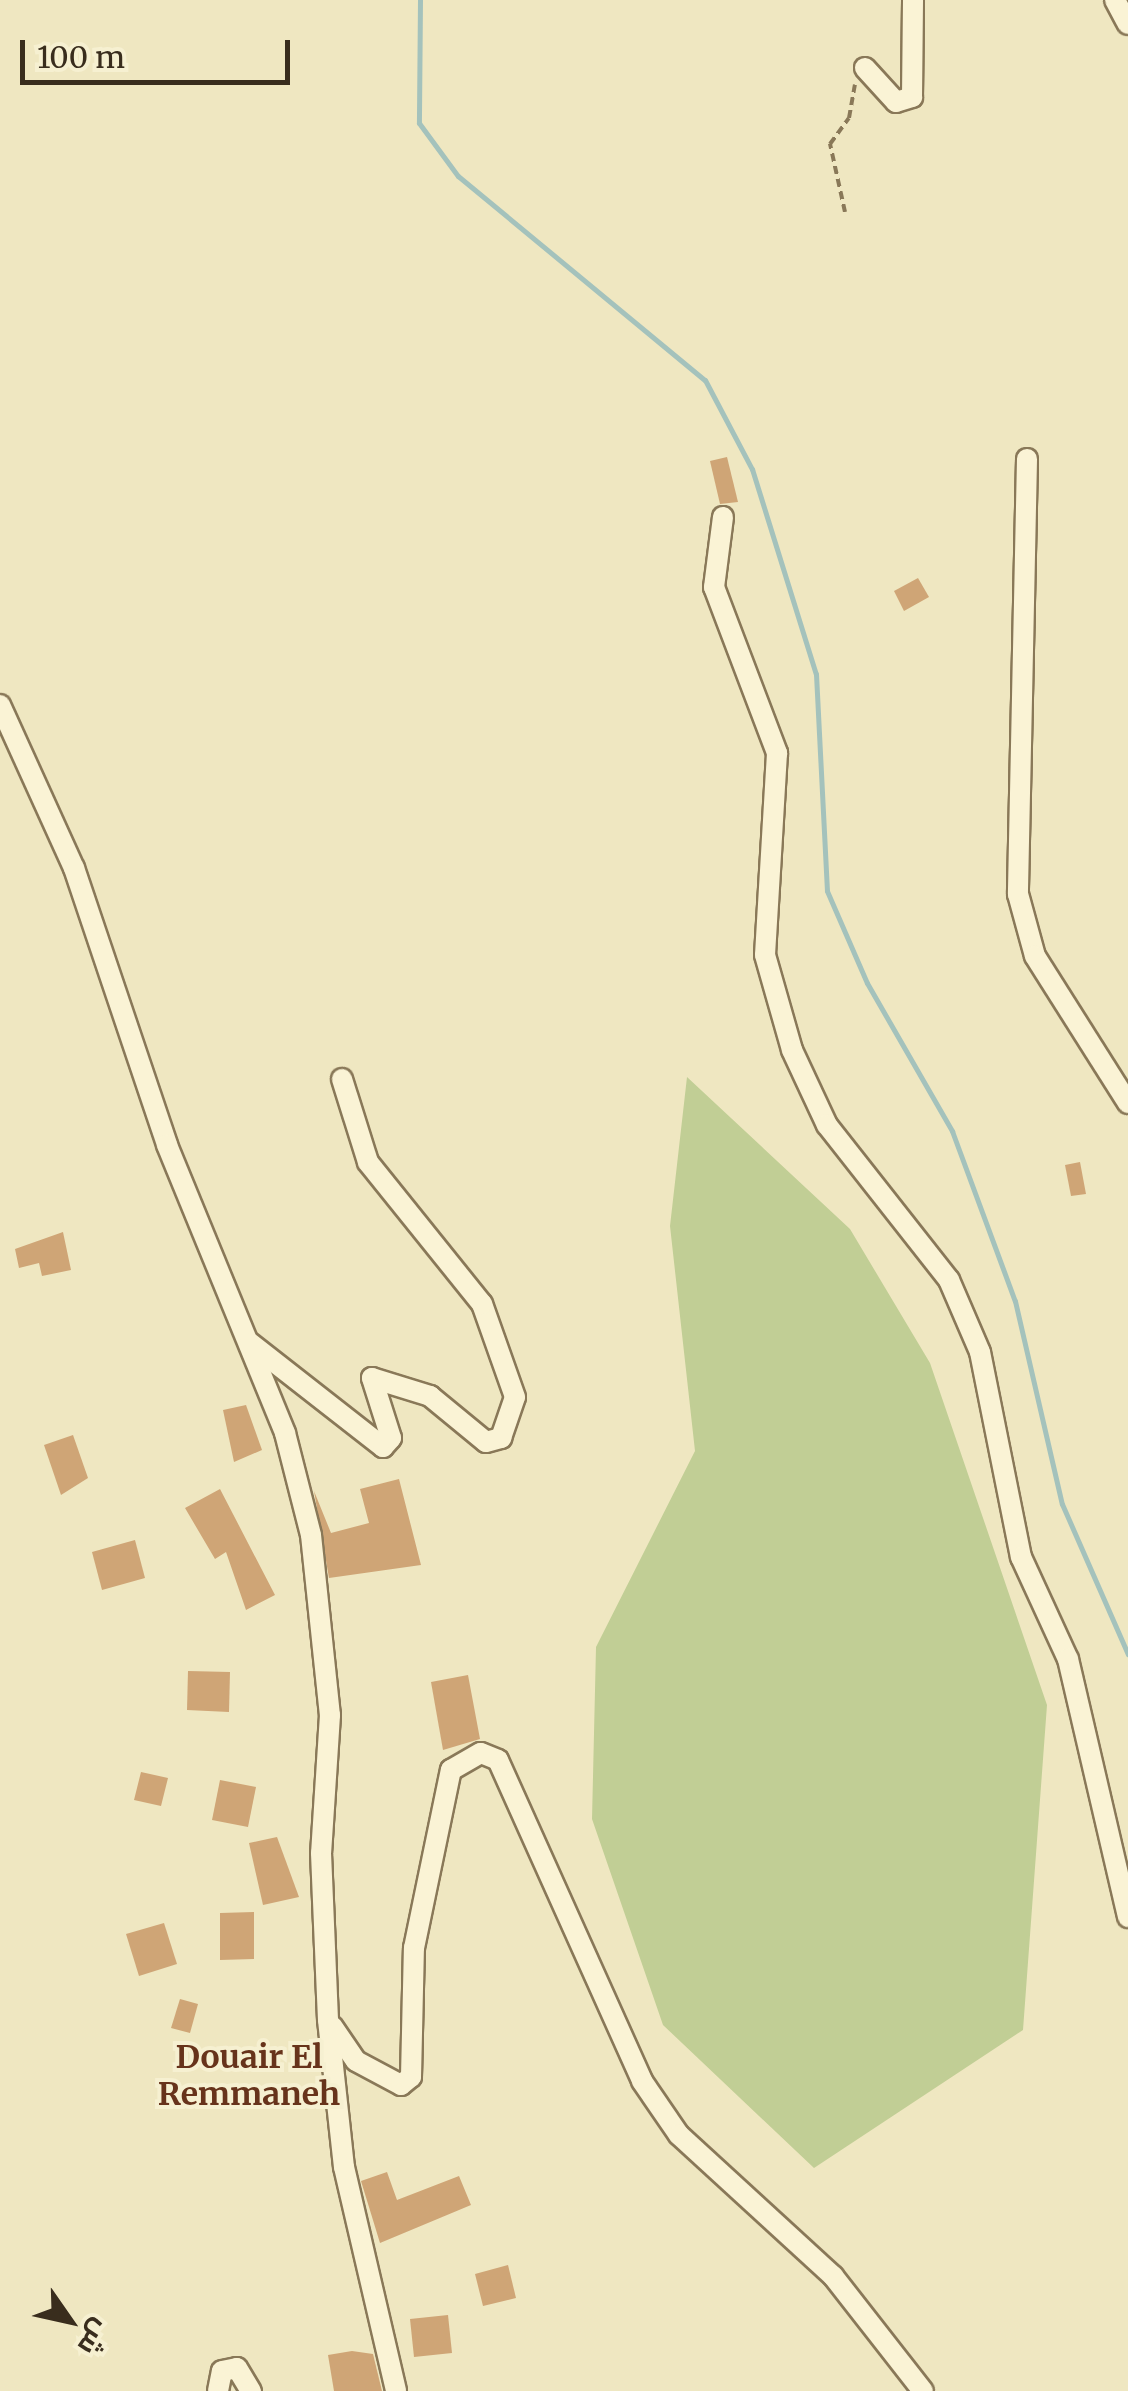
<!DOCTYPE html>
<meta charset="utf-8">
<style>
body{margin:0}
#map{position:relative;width:1128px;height:2391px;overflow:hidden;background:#efe7c1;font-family:Merriweather,Cairo,serif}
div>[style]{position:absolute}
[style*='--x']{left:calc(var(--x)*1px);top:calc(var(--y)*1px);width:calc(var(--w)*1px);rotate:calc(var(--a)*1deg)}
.green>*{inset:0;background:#c1ce95}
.stream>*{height:5px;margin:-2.5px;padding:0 2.5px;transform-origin:2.5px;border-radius:2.5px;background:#a4c2bc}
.building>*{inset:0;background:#cfa576}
.path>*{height:4px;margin-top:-2px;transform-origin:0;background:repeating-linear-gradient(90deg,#897858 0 8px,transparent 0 13px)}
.roads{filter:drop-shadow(2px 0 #897858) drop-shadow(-2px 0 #897858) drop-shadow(0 2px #897858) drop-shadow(0 -2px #897858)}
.minor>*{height:20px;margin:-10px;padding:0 10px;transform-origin:10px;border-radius:10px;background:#faf3d5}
span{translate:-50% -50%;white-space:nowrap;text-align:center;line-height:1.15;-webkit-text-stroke:8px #f6f0d1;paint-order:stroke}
.quarter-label{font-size:32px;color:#67331b;font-weight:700}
.north{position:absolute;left:20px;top:2271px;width:100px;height:100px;-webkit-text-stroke:8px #f6f0d1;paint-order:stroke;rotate:124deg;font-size:28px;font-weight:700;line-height:40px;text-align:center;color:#392d1d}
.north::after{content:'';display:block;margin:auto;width:35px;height:45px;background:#392d1d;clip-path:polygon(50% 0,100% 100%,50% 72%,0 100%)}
.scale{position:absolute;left:20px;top:40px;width:270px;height:45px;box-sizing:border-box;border:5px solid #392d1d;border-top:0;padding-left:12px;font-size:30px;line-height:35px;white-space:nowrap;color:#392d1d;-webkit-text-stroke:8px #f6f0d1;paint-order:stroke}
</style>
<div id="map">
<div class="green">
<i style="clip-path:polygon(687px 1077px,850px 1229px,930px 1363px,1047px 1705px,1023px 2030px,814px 2168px,663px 2025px,592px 1819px,596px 1647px,695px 1451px,670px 1226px)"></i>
</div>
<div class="stream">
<i style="--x:420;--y:0;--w:123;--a:90.5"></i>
<i style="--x:419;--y:123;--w:66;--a:53.7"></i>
<i style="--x:458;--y:176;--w:320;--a:39.6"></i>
<i style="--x:705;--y:380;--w:101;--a:62.2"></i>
<i style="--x:752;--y:469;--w:215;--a:72.7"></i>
<i style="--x:816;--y:674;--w:217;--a:87.1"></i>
<i style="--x:827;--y:891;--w:100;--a:66.5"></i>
<i style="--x:867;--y:983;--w:171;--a:60.1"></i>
<i style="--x:952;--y:1131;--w:181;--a:69.7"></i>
<i style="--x:1015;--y:1301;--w:208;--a:77"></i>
<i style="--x:1062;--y:1504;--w:164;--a:66.3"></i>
</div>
<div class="building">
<i style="clip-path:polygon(727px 457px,738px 502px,720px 504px,710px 461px)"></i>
<i style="clip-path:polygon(918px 578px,929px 597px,904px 611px,894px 591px)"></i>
<i style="clip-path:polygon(1080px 1162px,1086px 1194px,1071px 1196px,1065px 1165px)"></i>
<i style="clip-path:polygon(63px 1232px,71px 1270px,42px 1276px,39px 1263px,19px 1268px,15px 1249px)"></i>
<i style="clip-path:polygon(246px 1405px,262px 1450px,234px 1462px,223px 1410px)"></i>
<i style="clip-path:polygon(73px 1435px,88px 1478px,61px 1495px,44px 1445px)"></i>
<i style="clip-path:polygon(399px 1479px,421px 1565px,329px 1578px,314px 1491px,331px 1533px,369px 1523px,360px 1489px)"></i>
<i style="clip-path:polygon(220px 1489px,275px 1595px,246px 1610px,226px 1552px,215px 1559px,185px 1508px)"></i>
<i style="clip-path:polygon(135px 1540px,145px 1578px,102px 1590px,92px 1552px)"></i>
<i style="clip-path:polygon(188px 1671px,230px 1672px,229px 1712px,187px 1710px)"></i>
<i style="clip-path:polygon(468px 1675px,480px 1739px,443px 1750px,431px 1682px)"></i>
<i style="clip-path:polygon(141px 1772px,168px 1778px,161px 1806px,134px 1800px)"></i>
<i style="clip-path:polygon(220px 1780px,256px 1787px,248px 1827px,212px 1820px)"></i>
<i style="clip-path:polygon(277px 1837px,299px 1897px,263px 1905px,249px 1843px)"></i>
<i style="clip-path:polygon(254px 1912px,254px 1959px,220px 1960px,220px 1913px)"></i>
<i style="clip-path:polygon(164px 1923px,177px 1964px,139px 1976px,126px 1934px)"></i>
<i style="clip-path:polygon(180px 1999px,198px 2004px,190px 2033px,171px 2028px)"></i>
<i style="clip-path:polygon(387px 2172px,397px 2200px,459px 2176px,471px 2205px,380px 2243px,361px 2181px)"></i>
<i style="clip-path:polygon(508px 2265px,516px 2298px,483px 2306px,475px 2274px)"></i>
<i style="clip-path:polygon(448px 2315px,452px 2353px,414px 2357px,410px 2319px)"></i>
<i style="clip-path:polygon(352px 2351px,373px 2354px,382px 2391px,334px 2391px,328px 2355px)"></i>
</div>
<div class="path">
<i style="--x:845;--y:212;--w:70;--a:-102.4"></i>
<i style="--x:830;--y:144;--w:32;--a:-54"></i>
<i style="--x:849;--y:118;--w:34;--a:-80"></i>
</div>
<div class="roads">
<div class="minor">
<i style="--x:1115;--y:0;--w:27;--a:62"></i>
<i style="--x:865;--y:68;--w:46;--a:47.6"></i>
<i style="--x:896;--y:102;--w:17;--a:-17"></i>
<i style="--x:912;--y:97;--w:97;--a:-89.4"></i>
<i style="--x:1027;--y:459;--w:435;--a:91.2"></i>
<i style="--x:1018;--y:894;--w:64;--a:74.7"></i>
<i style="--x:1035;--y:956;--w:174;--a:57.7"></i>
<i style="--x:723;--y:517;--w:71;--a:97.3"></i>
<i style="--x:714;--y:587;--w:178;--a:69.2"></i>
<i style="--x:777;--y:753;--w:202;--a:93.4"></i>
<i style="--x:765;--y:955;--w:99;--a:74.1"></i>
<i style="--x:792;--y:1050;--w:83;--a:65"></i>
<i style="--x:827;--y:1125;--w:197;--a:51.8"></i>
<i style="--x:949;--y:1280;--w:78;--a:66.7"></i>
<i style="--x:980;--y:1352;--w:209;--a:78.7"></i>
<i style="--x:1021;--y:1557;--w:112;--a:65.3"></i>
<i style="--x:1068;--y:1659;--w:265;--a:76.9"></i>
<i style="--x:0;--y:705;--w:179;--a:65.6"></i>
<i style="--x:74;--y:868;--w:292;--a:71.4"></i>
<i style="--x:167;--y:1145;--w:311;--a:67.7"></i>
<i style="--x:285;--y:1433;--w:105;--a:75.7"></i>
<i style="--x:311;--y:1535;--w:181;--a:84"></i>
<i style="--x:330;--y:1715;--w:138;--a:93.7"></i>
<i style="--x:321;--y:1853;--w:167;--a:87.6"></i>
<i style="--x:328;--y:2020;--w:148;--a:83.8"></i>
<i style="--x:344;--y:2167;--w:230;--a:76.9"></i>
<i style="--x:250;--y:1343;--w:169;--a:38"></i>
<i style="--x:383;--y:1447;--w:12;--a:-48"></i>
<i style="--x:391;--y:1438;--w:63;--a:-107.6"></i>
<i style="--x:372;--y:1378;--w:61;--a:17.2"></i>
<i style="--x:430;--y:1396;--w:72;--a:39.4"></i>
<i style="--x:486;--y:1442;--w:16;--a:-15"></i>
<i style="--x:501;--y:1438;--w:43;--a:-71.1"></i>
<i style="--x:515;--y:1397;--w:99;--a:-109.5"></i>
<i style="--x:482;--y:1304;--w:182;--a:-128.8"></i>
<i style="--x:368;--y:1162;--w:87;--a:-107.4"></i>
<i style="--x:332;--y:2026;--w:42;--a:55.6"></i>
<i style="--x:356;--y:2061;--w:51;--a:28.1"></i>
<i style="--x:401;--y:2085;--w:13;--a:-39"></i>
<i style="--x:411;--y:2077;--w:129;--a:-88.7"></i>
<i style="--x:414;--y:1948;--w:182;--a:-78.3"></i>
<i style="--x:451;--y:1770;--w:34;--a:-30"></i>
<i style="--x:481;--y:1753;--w:18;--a:22"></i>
<i style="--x:498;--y:1760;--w:352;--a:65.8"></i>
<i style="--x:642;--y:2081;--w:65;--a:55.6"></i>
<i style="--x:679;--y:2135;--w:209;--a:42.5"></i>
<i style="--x:833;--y:2276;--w:146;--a:52"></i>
<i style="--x:218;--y:2391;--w:20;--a:-79"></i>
<i style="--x:222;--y:2371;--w:15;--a:-11"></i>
<i style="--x:237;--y:2368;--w:27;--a:59"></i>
</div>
</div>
<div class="quarter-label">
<span style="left:249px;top:2076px">Douair El<br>Remmaneh</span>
</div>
<div class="north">ش</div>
<div class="scale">100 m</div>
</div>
